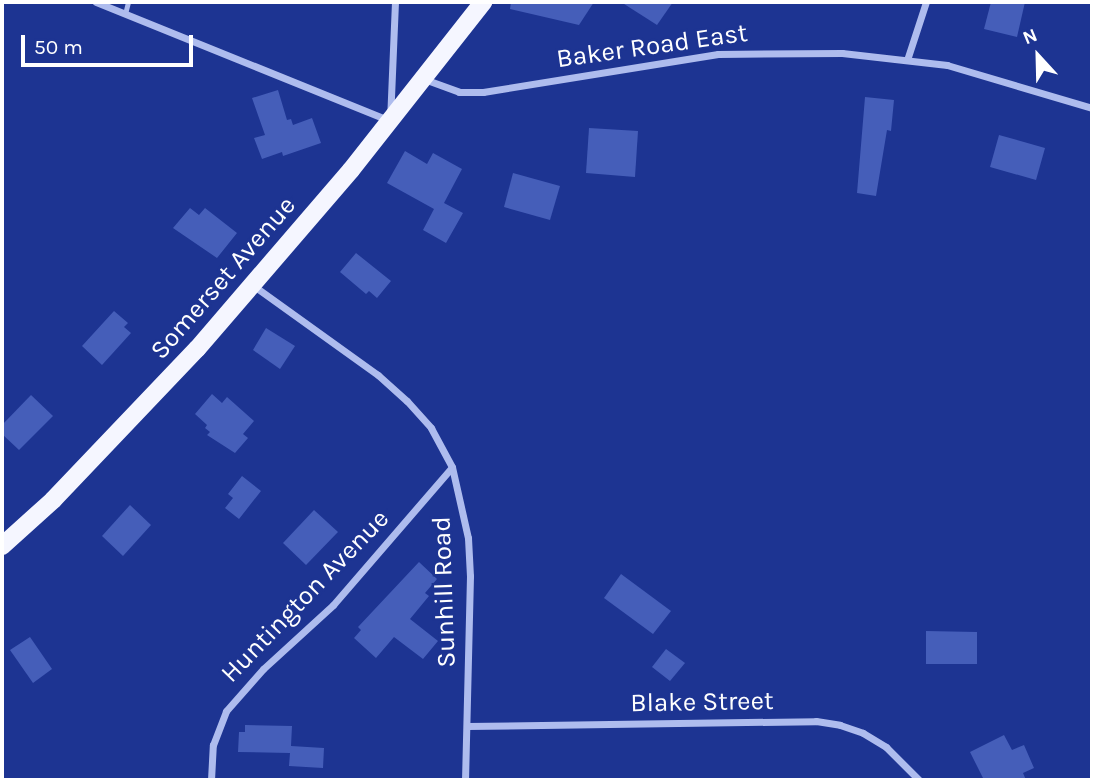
<!DOCTYPE html>
<style>
body{margin:0}
#map{position:relative;width:1094px;height:782px;overflow:hidden;background:#1d3492;font-family:Karla,sans-serif}
div>[style]{position:absolute}
[style*='--x']{left:calc(var(--x)*1px);top:calc(var(--y)*1px);width:calc(var(--w)*1px);rotate:calc(var(--a)*1deg)}
.building>*{inset:0;background:#455eb9}
.lane>*{height:5px;margin:-2.5px;padding:0 2.5px;transform-origin:2.5px;border-radius:2.5px;background:#aebcee}
.street>*{height:7px;margin:-3.5px;padding:0 3.5px;transform-origin:3.5px;border-radius:3.5px;background:#aebcee}
.primary>*{height:18px;margin:-9px;padding:0 9px;transform-origin:9px;border-radius:9px;background:#f5f6ff}
span{translate:-50% -50%;white-space:nowrap;text-align:center;line-height:1.15;-webkit-text-stroke:5px #1d3492;paint-order:stroke}
.street-label{font-size:26px;color:#fff}
.frame{position:absolute;inset:0;border:4px solid #fff;pointer-events:none}
.north{position:absolute;left:1003px;top:21px;width:70px;height:70px;-webkit-text-stroke:5px #1d3492;paint-order:stroke;rotate:338deg;font-size:19px;font-weight:700;line-height:28px;text-align:center;color:#fff}
.north::after{content:'';display:block;margin:auto;width:24px;height:32px;background:#fff;clip-path:polygon(50% 0,100% 100%,50% 72%,0 100%)}
.scale{position:absolute;left:21px;top:35px;width:172px;height:32px;box-sizing:border-box;border:4px solid #fff;border-top:0;padding-left:9px;font-size:21px;line-height:24px;white-space:nowrap;color:#fff;-webkit-text-stroke:5px #1d3492;paint-order:stroke}
</style>
<div id="map">
<div class="building">
<i style="clip-path:polygon(511px 2px,594px 2px,579px 25px,510px 9px)"></i>
<i style="clip-path:polygon(621px 2px,673px 2px,657px 25px)"></i>
<i style="clip-path:polygon(991px 2px,1025px 2px,1017px 37px,984px 29px)"></i>
<i style="clip-path:polygon(278px 90px,287px 120px,291px 119px,293px 125px,312px 118px,321px 143px,283px 156px,282px 152px,262px 159px,254px 138px,265px 135px,252px 98px)"></i>
<i style="clip-path:polygon(865px 97px,894px 100px,891px 131px,887px 130px,876px 196px,857px 193px)"></i>
<i style="clip-path:polygon(589px 128px,638px 131px,635px 177px,586px 173px)"></i>
<i style="clip-path:polygon(999px 135px,1045px 148px,1036px 180px,990px 167px)"></i>
<i style="clip-path:polygon(405px 151px,427px 164px,433px 153px,462px 169px,444px 203px,463px 213px,446px 243px,423px 230px,434px 209px,387px 183px)"></i>
<i style="clip-path:polygon(513px 173px,560px 186px,550px 220px,504px 207px)"></i>
<i style="clip-path:polygon(190px 208px,199px 215px,205px 208px,237px 233px,217px 258px,173px 228px)"></i>
<i style="clip-path:polygon(356px 253px,391px 281px,377px 298px,369px 291px,366px 294px,340px 272px)"></i>
<i style="clip-path:polygon(114px 311px,128px 323px,124px 327px,131px 333px,102px 365px,82px 346px)"></i>
<i style="clip-path:polygon(266px 328px,295px 346px,280px 369px,253px 350px)"></i>
<i style="clip-path:polygon(212px 394px,222px 403px,227px 397px,254px 421px,243px 434px,248px 438px,235px 453px,207px 435px,210px 432px,205px 428px,207px 425px,195px 414px)"></i>
<i style="clip-path:polygon(31px 395px,53px 416px,19px 450px,2px 434px,2px 425px)"></i>
<i style="clip-path:polygon(242px 476px,261px 491px,239px 519px,225px 508px,233px 498px,228px 494px)"></i>
<i style="clip-path:polygon(130px 505px,151px 525px,123px 556px,102px 536px)"></i>
<i style="clip-path:polygon(314px 510px,338px 532px,306px 565px,283px 543px)"></i>
<i style="clip-path:polygon(419px 562px,437px 579px,425px 593px,429px 596px,410px 619px,438px 641px,423px 659px,394px 637px,376px 658px,354px 638px,361px 630px,358px 627px)"></i>
<i style="clip-path:polygon(621px 574px,671px 611px,653px 634px,604px 598px)"></i>
<i style="clip-path:polygon(926px 631px,977px 632px,977px 664px,926px 664px)"></i>
<i style="clip-path:polygon(30px 637px,52px 669px,33px 683px,10px 650px)"></i>
<i style="clip-path:polygon(666px 649px,685px 663px,670px 681px,652px 667px)"></i>
<i style="clip-path:polygon(245px 725px,292px 726px,291px 746px,324px 748px,323px 768px,289px 766px,290px 753px,238px 752px,239px 732px,245px 732px)"></i>
<i style="clip-path:polygon(1004px 735px,1012px 750px,1024px 745px,1034px 768px,1023px 773px,1026px 780px,984px 780px,970px 752px)"></i>
</div>
<div class="lane">
<i style="--x:125;--y:14;--w:12;--a:-76"></i>
</div>
<div class="street">
<i style="--x:96;--y:2;--w:317;--a:22"></i>
<i style="--x:390;--y:121;--w:119;--a:-87.6"></i>
<i style="--x:907;--y:60;--w:61;--a:-71.9"></i>
<i style="--x:424;--y:79;--w:37;--a:20"></i>
<i style="--x:459;--y:92;--w:24;--a:0"></i>
<i style="--x:483;--y:92;--w:238;--a:-9.2"></i>
<i style="--x:718;--y:54;--w:124;--a:-0.5"></i>
<i style="--x:842;--y:53;--w:106;--a:6.5"></i>
<i style="--x:947;--y:65;--w:151;--a:16.5"></i>
<i style="--x:254;--y:286;--w:153;--a:35.7"></i>
<i style="--x:378;--y:375;--w:39;--a:42"></i>
<i style="--x:407;--y:401;--w:36;--a:48"></i>
<i style="--x:431;--y:428;--w:44;--a:61.7"></i>
<i style="--x:452;--y:467;--w:73;--a:77.3"></i>
<i style="--x:468;--y:538;--w:38;--a:87"></i>
<i style="--x:470;--y:576;--w:204;--a:91.4"></i>
<i style="--x:467;--y:726;--w:349;--a:-0.8"></i>
<i style="--x:816;--y:721;--w:24;--a:9"></i>
<i style="--x:840;--y:725;--w:24;--a:19"></i>
<i style="--x:863;--y:733;--w:27;--a:31"></i>
<i style="--x:886;--y:747;--w:47;--a:45"></i>
<i style="--x:211;--y:780;--w:35;--a:-87"></i>
<i style="--x:213;--y:745;--w:36;--a:-69"></i>
<i style="--x:226;--y:711;--w:56;--a:-48.6"></i>
<i style="--x:263;--y:669;--w:95;--a:-42.4"></i>
<i style="--x:333;--y:605;--w:182;--a:-49.2"></i>
</div>
<div class="primary">
<i style="--x:2;--y:546;--w:69;--a:-42"></i>
<i style="--x:53;--y:500;--w:209;--a:-46.4"></i>
<i style="--x:197;--y:349;--w:236;--a:-49.3"></i>
<i style="--x:351;--y:170;--w:214;--a:-51.8"></i>
</div>
<div class="street-label">
<span style="left:652px;top:46px;rotate:-8deg">Baker Road East</span>
<span style="left:223px;top:278px;rotate:-49deg">Somerset Avenue</span>
<span style="left:444px;top:592px;rotate:-92deg">Sunhill Road</span>
<span style="left:305px;top:596px;rotate:-46deg">Huntington Avenue</span>
<span style="left:702px;top:702px;rotate:-1deg">Blake Street</span>
</div>
<div class="frame"></div>
<div class="north">N</div>
<div class="scale">50 m</div>
</div>
